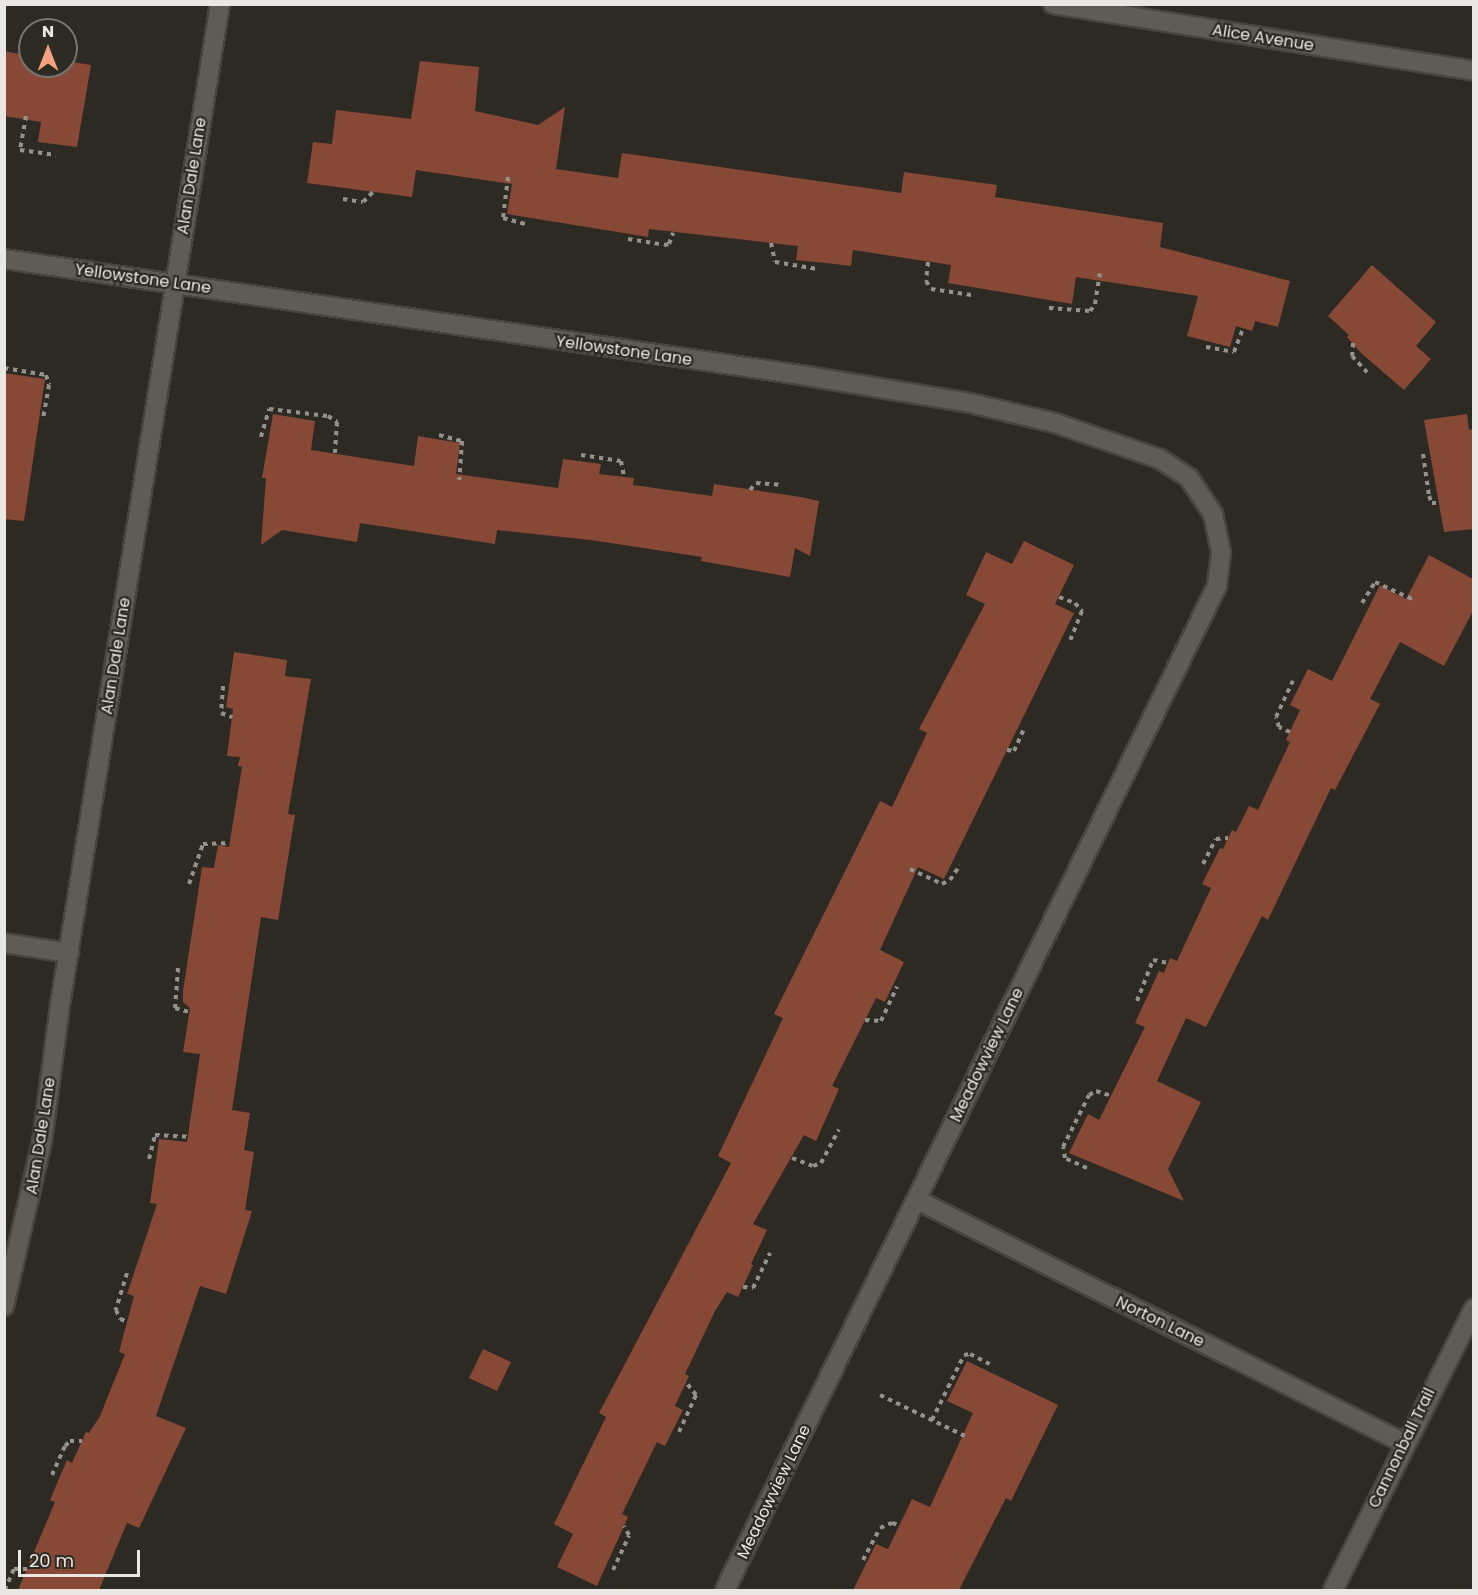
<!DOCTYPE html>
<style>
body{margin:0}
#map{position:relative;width:1478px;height:1595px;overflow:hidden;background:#2d2a24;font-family:Poppins,sans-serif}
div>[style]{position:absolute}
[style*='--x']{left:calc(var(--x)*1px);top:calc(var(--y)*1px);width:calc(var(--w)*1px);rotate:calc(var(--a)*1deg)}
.building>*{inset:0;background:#874835}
.path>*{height:4px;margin-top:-2px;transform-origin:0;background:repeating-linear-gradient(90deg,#94928d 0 4.5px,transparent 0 9px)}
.roads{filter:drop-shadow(2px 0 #484540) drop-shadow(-2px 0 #484540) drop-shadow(0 2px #484540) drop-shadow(0 -2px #484540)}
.street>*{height:18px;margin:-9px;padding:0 9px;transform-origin:9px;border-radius:9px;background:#5f5b55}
.secondary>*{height:18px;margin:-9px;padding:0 9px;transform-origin:9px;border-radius:9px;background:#5f5b55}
span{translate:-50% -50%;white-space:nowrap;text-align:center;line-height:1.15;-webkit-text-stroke:4.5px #2d2a24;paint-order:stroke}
.street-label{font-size:16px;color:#e9e7e3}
.frame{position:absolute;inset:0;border:6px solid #e9e7e3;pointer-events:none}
.north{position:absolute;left:18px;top:18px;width:60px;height:60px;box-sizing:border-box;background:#2d2a24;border:2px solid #787670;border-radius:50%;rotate:0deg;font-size:16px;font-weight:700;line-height:24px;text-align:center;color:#e9e7e3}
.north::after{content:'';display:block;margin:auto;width:21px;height:27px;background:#f2a07f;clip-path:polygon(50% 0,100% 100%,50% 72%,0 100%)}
.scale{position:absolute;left:18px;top:1550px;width:122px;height:27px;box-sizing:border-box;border:3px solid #e9e7e3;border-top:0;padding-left:8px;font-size:18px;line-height:21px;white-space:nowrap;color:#e9e7e3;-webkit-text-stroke:4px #2d2a24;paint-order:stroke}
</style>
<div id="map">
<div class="building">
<i style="clip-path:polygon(4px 51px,30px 56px,30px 66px,66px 66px,66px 61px,91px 65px,77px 147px,38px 142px,41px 122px,4px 116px)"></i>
<i style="clip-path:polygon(420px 61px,479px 67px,475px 111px,538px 125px,565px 107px,556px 169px,618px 178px,622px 153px,901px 193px,904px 172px,997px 185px,995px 197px,1163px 223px,1160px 247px,1290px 281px,1278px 327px,1255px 321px,1252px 331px,1236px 326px,1230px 347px,1187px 336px,1198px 296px,1076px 277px,1072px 304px,948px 283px,951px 265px,853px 250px,851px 266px,835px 264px,796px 260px,798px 246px,649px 229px,648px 237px,507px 214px,512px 184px,416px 170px,412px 197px,307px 183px,313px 142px,332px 144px,336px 110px,411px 119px)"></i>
<i style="clip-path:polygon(1372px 265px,1436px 322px,1416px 346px,1431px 359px,1404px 390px,1361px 353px,1347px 337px,1349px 335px,1328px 316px)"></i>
<i style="clip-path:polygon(4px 373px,45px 379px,24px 521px,4px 519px)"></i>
<i style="clip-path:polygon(273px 414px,315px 421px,311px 450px,414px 466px,418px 436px,460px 443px,456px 474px,558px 488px,563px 459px,601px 464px,599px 474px,634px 478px,633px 485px,712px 496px,714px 484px,801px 497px,819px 501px,810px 556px,795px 548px,790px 577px,701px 561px,702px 557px,591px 540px,497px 530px,495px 544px,360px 523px,357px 542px,282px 530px,261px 545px,266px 478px,262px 478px)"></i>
<i style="clip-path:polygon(1467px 414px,1469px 430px,1473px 429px,1473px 529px,1444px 532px,1424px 420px)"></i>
<i style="clip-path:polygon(1024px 541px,1074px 565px,1055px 604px,1074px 613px,944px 879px,918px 867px,880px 950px,904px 962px,885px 1002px,876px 998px,832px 1086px,839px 1089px,816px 1141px,804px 1135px,753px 1224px,767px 1230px,751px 1264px,753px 1265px,738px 1297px,727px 1292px,715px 1311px,685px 1374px,689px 1376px,675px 1406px,683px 1410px,665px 1446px,657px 1442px,622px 1514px,628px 1517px,597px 1586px,557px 1567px,573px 1534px,554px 1524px,606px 1417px,599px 1413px,731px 1163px,718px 1156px,783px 1018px,774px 1014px,880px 801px,892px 807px,927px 733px,919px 729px,985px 604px,966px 595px,986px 552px,1012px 564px)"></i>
<i style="clip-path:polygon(1429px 555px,1473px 579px,1473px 611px,1444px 666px,1400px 642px,1370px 699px,1380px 704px,1335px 790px,1331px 788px,1268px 920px,1262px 916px,1206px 1027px,1186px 1018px,1157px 1081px,1201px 1102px,1168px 1169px,1184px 1201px,1069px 1153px,1088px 1114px,1099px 1120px,1145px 1027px,1135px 1023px,1159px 971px,1164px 973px,1170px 958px,1177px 961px,1211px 888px,1202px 884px,1220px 848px,1223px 849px,1232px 830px,1236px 832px,1249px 806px,1258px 810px,1290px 742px,1286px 740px,1300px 710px,1290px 705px,1308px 669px,1332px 681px,1380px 585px,1406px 599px)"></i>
<i style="clip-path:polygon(234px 652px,287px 660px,285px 676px,311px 679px,288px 814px,295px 815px,278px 920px,261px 917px,232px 1110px,250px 1113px,244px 1150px,254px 1152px,245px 1210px,252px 1211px,226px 1294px,200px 1286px,156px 1416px,186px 1428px,139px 1528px,127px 1523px,99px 1590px,18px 1590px,55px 1502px,50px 1500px,67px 1460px,72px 1463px,86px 1432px,89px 1433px,100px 1416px,125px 1354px,119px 1352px,134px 1296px,127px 1294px,157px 1204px,150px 1203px,159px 1139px,187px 1142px,200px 1054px,183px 1052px,190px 1008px,183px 1002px,183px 991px,202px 867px,214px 868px,218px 845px,229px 847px,242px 767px,238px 766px,240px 757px,227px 756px,233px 709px,226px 707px)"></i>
<i style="clip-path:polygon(483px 1349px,511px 1362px,497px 1391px,469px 1378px)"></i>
<i style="clip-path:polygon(967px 1361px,1058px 1405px,1011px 1501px,1006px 1498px,959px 1590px,853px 1590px,876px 1544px,888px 1549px,912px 1499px,930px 1507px,973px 1413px,947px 1401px)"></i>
</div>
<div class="path">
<i style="--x:26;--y:116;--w:35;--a:100"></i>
<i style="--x:20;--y:150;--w:36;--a:8"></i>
<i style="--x:508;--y:177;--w:41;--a:97"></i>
<i style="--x:503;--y:218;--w:24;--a:15"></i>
<i style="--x:343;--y:199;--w:20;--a:9"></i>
<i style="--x:363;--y:202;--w:16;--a:-45"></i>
<i style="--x:628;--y:239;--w:36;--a:9"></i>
<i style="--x:664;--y:245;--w:5;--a:-11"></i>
<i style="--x:669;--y:244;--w:12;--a:-70"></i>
<i style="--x:771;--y:243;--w:19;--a:78"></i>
<i style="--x:775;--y:262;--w:43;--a:9.5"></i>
<i style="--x:928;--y:262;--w:19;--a:96"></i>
<i style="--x:926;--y:281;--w:9;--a:58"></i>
<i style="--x:931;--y:289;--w:41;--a:8.3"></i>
<i style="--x:1049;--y:308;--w:41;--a:4.2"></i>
<i style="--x:1090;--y:311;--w:9;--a:-54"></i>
<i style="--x:1095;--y:304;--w:31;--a:-81"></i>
<i style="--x:1353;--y:343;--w:13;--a:94"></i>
<i style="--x:1352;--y:356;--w:25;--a:47"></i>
<i style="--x:1206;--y:347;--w:28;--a:10"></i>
<i style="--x:1234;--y:352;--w:26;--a:-69"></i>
<i style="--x:4;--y:368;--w:43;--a:9.5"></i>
<i style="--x:46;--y:375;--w:10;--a:73"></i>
<i style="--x:49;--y:385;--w:36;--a:100"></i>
<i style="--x:439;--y:435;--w:24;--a:15"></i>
<i style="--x:462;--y:441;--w:39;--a:94"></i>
<i style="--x:261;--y:437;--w:29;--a:-74"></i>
<i style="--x:269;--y:409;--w:59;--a:6.8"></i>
<i style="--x:328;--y:416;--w:11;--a:34"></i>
<i style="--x:337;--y:422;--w:31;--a:94"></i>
<i style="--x:1423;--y:454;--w:42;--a:81.9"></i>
<i style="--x:1429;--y:496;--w:8;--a:67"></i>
<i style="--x:1432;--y:503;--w:8;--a:0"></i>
<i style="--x:581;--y:455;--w:40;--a:8.5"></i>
<i style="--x:621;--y:461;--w:16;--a:79"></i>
<i style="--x:750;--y:490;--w:9;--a:-49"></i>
<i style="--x:756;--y:483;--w:27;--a:4"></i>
<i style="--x:1059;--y:597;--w:17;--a:21"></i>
<i style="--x:1075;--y:603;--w:11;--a:49"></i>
<i style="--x:1082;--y:611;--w:31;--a:112"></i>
<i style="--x:1362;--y:603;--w:25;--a:-58"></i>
<i style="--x:1375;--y:582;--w:43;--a:24.8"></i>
<i style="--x:223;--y:686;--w:27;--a:94"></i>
<i style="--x:221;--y:713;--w:12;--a:20"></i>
<i style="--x:1290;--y:732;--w:12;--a:-156"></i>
<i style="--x:1279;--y:727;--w:10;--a:-107"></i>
<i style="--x:1276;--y:717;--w:40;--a:-65"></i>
<i style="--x:1007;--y:750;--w:7;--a:8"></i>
<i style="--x:1014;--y:751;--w:24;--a:-66"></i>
<i style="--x:1203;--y:864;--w:28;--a:-63"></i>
<i style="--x:1216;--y:839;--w:12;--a:-5"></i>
<i style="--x:910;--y:869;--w:35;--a:25"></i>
<i style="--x:942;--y:884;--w:9;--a:-27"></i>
<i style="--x:950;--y:880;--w:18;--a:-56"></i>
<i style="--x:189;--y:884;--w:42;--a:-70.7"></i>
<i style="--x:203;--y:844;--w:27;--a:-2"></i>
<i style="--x:178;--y:968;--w:40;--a:94.3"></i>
<i style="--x:175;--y:1008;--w:15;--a:16"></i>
<i style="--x:1137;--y:1001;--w:44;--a:-68.7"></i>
<i style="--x:1153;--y:960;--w:15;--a:11"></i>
<i style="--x:865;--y:1020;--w:16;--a:4"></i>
<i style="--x:881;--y:1021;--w:38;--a:-65"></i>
<i style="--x:792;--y:1158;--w:22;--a:21"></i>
<i style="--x:813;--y:1166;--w:9;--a:-21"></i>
<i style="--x:821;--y:1163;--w:38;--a:-62"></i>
<i style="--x:149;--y:1159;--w:25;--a:-76"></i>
<i style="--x:155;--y:1135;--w:33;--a:3"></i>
<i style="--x:1087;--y:1168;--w:24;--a:-156"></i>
<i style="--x:1065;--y:1158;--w:11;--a:-100"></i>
<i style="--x:1063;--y:1147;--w:58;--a:-63.4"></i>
<i style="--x:1089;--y:1095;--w:8;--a:-30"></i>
<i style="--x:1096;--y:1091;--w:16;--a:18"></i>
<i style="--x:127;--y:1273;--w:39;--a:107"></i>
<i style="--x:116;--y:1310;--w:10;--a:66"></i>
<i style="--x:120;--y:1319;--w:9;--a:18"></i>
<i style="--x:743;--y:1287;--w:10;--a:6"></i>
<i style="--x:753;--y:1288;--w:39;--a:-64"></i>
<i style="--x:880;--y:1395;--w:94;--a:25.8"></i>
<i style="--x:932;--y:1420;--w:72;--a:-63.8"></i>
<i style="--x:964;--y:1355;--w:6;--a:-9"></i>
<i style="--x:970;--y:1354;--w:22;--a:27"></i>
<i style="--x:679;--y:1432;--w:41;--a:-65.3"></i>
<i style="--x:696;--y:1395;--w:16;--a:-128"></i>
<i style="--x:52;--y:1475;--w:32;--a:-66"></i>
<i style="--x:65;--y:1446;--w:7;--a:-45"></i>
<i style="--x:70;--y:1441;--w:12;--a:0"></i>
<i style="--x:863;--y:1560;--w:36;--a:-62"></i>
<i style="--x:880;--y:1528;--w:13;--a:-23"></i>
<i style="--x:892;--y:1523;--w:7;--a:16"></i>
<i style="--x:613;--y:1570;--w:38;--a:-65"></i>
<i style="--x:629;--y:1535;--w:10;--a:-119"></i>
<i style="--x:5;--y:1590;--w:23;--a:-67"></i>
<i style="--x:14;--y:1569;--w:16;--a:0"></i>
</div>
<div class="roads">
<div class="street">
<i style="--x:1053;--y:4;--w:426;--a:9"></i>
<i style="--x:4;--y:259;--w:805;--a:8.28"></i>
<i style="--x:801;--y:375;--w:171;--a:9.4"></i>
<i style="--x:970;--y:403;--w:87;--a:13.2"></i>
<i style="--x:1055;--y:423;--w:111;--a:18.9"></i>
<i style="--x:1160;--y:459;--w:35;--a:33"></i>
<i style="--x:1189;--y:478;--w:43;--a:56.3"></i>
<i style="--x:1213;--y:514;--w:40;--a:78"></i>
<i style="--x:1221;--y:553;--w:33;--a:97"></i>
<i style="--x:1217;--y:586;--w:1118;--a:116.11"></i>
<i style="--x:4;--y:943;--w:66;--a:8.7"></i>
<i style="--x:917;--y:1200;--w:544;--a:26.52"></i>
<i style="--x:4;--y:1306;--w:168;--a:-77"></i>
<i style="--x:42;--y:1142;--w:138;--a:-82.5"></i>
<i style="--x:60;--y:1005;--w:1014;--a:-80.92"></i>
</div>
<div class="secondary">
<i style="--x:1333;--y:1590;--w:315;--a:-63.4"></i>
</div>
</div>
<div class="street-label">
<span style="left:1263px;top:38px;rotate:9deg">Alice Avenue</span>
<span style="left:192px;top:176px;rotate:-81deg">Alan Dale Lane</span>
<span style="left:143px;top:279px;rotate:8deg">Yellowstone Lane</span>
<span style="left:624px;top:351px;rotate:8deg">Yellowstone Lane</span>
<span style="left:116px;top:656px;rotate:-81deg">Alan Dale Lane</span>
<span style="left:987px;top:1055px;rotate:-64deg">Meadowview Lane</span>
<span style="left:41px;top:1136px;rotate:-81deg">Alan Dale Lane</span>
<span style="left:1160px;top:1322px;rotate:26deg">Norton Lane</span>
<span style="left:1402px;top:1448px;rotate:-64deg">Cannonball Trail</span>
<span style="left:774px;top:1492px;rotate:-64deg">Meadowview Lane</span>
</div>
<div class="frame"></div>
<div class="north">N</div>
<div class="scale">20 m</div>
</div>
